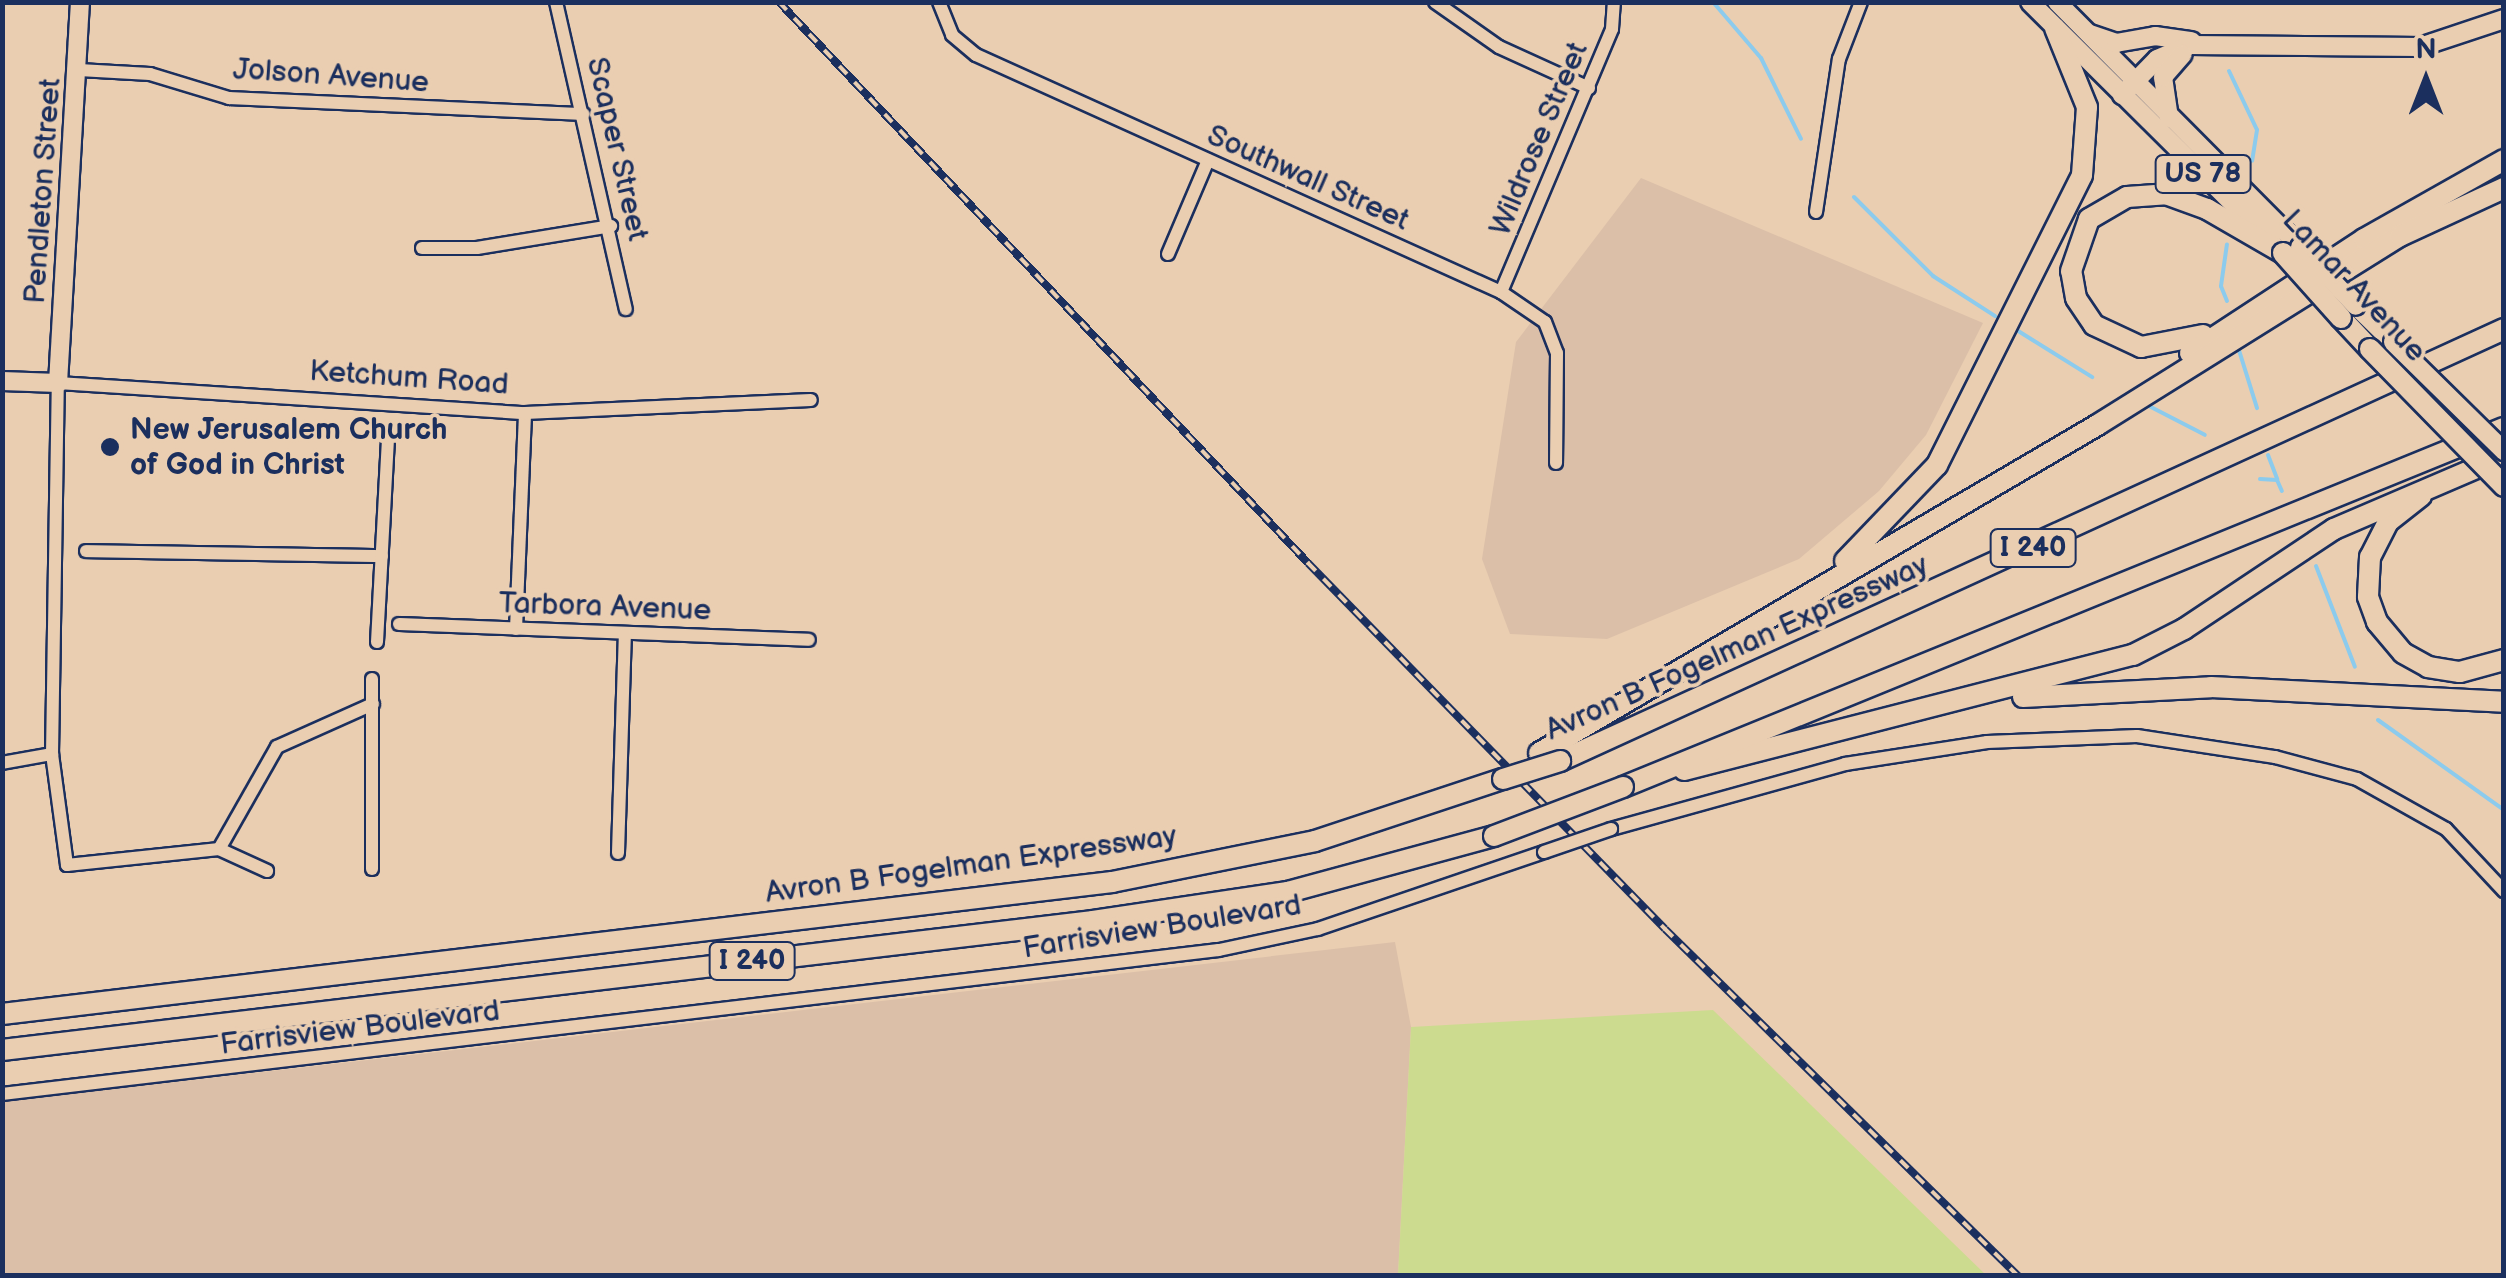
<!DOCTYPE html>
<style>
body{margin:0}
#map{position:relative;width:2506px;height:1278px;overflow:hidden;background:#eaceb1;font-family:"Balsamiq Sans",sans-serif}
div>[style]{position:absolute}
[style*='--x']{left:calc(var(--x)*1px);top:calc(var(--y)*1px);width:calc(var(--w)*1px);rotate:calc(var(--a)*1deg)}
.built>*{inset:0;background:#dbbfa8}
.green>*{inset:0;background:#ccdb8f}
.stream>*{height:4px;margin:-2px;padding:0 2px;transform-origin:2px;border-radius:2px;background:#8ccbed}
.roads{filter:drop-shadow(2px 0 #1b2f5e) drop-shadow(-2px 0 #1b2f5e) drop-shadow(0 2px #1b2f5e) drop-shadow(0 -2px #1b2f5e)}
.minor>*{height:12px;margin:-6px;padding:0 6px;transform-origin:6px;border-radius:6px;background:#eaceb1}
.major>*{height:18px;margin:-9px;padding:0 9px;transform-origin:9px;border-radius:9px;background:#eaceb1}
.highway>*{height:20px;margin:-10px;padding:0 10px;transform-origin:10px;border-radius:10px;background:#eaceb1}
.rail>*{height:8px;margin-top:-4px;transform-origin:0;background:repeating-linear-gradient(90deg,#eaceb1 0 11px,#1b2f5e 0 22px);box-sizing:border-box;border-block:2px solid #1b2f5e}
.bridges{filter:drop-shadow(2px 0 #1b2f5e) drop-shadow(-2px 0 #1b2f5e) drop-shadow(0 2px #1b2f5e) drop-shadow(0 -2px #1b2f5e)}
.minor-bridge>*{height:12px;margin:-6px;padding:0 6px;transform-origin:6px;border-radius:6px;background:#eaceb1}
.major-bridge>*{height:18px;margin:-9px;padding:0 9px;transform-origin:9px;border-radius:9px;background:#eaceb1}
.highway-bridge>*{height:20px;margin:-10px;padding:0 10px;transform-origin:10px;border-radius:10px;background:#eaceb1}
.dots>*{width:28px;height:28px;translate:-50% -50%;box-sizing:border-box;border:5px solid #eaceb1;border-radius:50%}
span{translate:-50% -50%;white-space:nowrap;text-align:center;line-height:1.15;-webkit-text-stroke:8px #eaceb1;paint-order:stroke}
.shield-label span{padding:2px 8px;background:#eaceb1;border:2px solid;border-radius:8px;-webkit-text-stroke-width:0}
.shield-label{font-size:28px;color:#1b2f5e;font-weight:700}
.street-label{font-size:30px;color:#1b2f5e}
.poi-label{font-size:30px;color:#1b2f5e;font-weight:700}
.left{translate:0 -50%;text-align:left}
.frame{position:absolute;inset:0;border:5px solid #1b2f5e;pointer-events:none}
.north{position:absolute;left:2376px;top:30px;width:100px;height:100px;-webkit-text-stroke:8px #eaceb1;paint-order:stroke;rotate:0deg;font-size:28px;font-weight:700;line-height:40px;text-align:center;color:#1b2f5e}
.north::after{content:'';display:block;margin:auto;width:35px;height:45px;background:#1b2f5e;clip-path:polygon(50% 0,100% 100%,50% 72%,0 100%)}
</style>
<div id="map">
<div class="built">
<i style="clip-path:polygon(1641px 178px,1983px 323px,1926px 435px,1879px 491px,1799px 559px,1607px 639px,1510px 634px,1482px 559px,1516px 342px)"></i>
<i style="clip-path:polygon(1395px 942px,1411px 1027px,1398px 1275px,3px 1275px,2px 1102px)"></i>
</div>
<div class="green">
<i style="clip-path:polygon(1713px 1010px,1986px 1275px,1398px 1275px,1411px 1027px)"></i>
</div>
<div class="stream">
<i style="--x:1713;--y:2;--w:74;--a:49.4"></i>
<i style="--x:1761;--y:58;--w:90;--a:63.7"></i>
<i style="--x:2229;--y:71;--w:65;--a:64.6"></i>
<i style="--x:2257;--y:130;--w:31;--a:99"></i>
<i style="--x:1854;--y:197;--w:112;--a:45"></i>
<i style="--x:1933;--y:276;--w:74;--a:32.8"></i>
<i style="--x:2227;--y:301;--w:16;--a:-112"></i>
<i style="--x:2221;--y:286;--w:42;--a:-81.9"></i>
<i style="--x:2015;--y:329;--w:91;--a:31.9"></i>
<i style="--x:2238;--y:347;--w:64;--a:72.7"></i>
<i style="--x:2147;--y:405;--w:65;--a:27.3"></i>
<i style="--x:2268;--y:455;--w:26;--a:69"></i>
<i style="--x:2260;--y:479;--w:17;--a:3"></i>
<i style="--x:2277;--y:480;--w:12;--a:66"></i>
<i style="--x:2316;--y:566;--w:108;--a:68.9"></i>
<i style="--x:2378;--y:720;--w:155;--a:35.5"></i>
</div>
<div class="roads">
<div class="minor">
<i style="--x:556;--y:2;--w:315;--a:77.2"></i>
<i style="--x:939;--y:2;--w:35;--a:68"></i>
<i style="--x:952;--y:35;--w:31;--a:40"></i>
<i style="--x:976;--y:55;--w:576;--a:24.3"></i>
<i style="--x:1501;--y:292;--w:53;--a:34.3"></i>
<i style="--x:1545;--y:322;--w:33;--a:69"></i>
<i style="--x:1557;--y:353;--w:110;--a:90.5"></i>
<i style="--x:1435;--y:2;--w:78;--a:35.1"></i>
<i style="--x:1499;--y:47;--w:99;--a:24.5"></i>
<i style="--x:79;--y:70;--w:71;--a:3.2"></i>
<i style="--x:150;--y:74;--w:83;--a:16.9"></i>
<i style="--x:229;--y:98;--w:355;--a:2.6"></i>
<i style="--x:1816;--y:212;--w:155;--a:-81.5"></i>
<i style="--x:1839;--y:59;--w:61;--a:-68.9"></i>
<i style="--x:422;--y:248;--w:55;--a:0"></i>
<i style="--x:477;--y:248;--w:136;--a:-9.3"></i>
<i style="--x:1168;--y:254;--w:102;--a:-66.9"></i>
<i style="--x:1501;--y:292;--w:285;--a:-67.1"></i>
<i style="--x:1612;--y:29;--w:27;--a:-86"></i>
<i style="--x:86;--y:551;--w:296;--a:1"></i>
<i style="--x:399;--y:624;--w:410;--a:2.2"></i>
<i style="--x:516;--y:629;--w:216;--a:-87.6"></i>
<i style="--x:377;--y:642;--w:200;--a:-86.9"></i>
<i style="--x:372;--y:679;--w:190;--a:90"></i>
<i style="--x:373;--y:704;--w:105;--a:155.9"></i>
<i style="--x:277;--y:747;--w:117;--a:119.6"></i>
<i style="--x:219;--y:849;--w:153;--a:174"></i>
<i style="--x:67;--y:865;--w:112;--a:-97.7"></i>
<i style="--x:52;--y:754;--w:371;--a:-89.1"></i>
<i style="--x:58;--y:383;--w:468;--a:3.7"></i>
<i style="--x:525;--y:413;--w:286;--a:-2.6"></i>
<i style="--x:2;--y:763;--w:51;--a:-10.2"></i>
<i style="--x:1611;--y:829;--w:243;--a:-15.5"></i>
<i style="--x:1845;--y:764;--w:144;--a:-8.8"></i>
<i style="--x:1987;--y:742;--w:150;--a:-2.3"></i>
<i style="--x:2137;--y:736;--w:140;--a:8.7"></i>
<i style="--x:2275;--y:757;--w:85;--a:15"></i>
<i style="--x:2357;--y:779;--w:102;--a:29.3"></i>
<i style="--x:2446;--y:829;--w:85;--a:46.9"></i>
<i style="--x:219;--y:849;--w:53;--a:24.6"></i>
<i style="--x:618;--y:853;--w:220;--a:-88.2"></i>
<i style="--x:2;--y:1094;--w:1225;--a:-6.75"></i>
<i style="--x:1219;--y:950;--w:101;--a:-12"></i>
<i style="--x:1318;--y:929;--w:239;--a:-18.8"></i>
</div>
<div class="major">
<i style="--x:2030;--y:2;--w:341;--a:44.8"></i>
<i style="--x:2057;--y:2;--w:345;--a:45.2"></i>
<i style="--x:2090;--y:34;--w:28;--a:19"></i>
<i style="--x:2116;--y:43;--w:40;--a:-10"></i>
<i style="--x:2155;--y:36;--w:37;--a:8"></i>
<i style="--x:2122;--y:95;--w:50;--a:-45.8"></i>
<i style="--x:2157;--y:59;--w:36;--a:-23"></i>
<i style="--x:2190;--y:45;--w:230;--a:0.5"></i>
<i style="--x:2420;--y:47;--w:89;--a:-18.4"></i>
<i style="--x:2169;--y:118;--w:41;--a:-98.3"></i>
<i style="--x:2163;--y:77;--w:30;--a:-49"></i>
<i style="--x:2356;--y:306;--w:52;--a:44.2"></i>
<i style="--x:2;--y:381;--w:56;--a:2"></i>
<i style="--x:58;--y:383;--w:382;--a:-86.7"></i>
</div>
<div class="highway">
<i style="--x:2341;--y:318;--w:42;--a:46.9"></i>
<i style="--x:2203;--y:335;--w:63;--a:169"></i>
<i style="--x:2141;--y:347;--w:52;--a:-154.9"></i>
<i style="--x:2094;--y:325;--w:32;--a:-124"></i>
<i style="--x:2076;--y:298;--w:27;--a:-100"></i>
<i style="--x:2071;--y:271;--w:55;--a:-70.9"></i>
<i style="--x:2089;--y:219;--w:44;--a:-30.1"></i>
<i style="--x:2127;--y:197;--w:39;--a:-4"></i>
<i style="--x:2166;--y:194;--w:44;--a:20.1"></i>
<i style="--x:2207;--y:209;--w:88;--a:30.1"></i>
<i style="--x:2190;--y:353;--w:208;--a:-33.2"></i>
<i style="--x:2364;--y:239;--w:161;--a:-29.4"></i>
<i style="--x:2421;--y:496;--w:42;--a:141.8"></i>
<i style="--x:2388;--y:522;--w:39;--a:117"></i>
<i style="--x:2370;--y:557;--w:40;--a:92.9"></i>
<i style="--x:2368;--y:597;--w:27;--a:70"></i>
<i style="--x:2377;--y:622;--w:40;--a:50"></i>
<i style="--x:2403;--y:653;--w:29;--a:29"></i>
<i style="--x:2428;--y:667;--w:32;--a:9"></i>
<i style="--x:2460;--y:672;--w:46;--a:-15.3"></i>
<i style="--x:1845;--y:561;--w:133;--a:-46.2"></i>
<i style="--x:1937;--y:465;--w:324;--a:-63.4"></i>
<i style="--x:2082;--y:175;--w:68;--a:-85.8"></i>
<i style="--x:2087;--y:107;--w:85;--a:-112.1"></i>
<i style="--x:2023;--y:697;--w:188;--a:-3"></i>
<i style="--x:2211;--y:687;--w:293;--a:2.9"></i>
<i style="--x:1539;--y:753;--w:649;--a:-30.43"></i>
<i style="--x:2099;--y:424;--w:355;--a:-32"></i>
<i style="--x:2400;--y:236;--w:115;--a:-24.8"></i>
<i style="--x:1560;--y:761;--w:1038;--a:-24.59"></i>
<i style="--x:1684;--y:770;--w:463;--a:-14.4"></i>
<i style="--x:2133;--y:655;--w:57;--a:-27"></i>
<i style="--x:2184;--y:629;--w:180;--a:-33.7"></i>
<i style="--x:2334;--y:529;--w:185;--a:-23.2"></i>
<i style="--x:1623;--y:787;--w:951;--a:-22.17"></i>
<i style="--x:2;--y:1014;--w:1118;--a:-6.78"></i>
<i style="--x:1112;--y:882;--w:207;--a:-11.4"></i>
<i style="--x:1315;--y:841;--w:198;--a:-18.3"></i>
<i style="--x:2;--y:1050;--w:1099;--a:-6.74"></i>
<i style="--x:1093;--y:921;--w:197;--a:-8.5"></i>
<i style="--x:1288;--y:892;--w:213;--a:-15.2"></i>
</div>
</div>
<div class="rail">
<i style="--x:779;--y:2;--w:771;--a:46.68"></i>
<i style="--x:1308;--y:563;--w:511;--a:45.71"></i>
<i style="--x:1665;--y:929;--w:495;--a:44.5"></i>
</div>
<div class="bridges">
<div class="minor-bridge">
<i style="--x:1544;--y:852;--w:71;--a:-18.9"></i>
</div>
<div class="major-bridge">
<i style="--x:2300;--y:247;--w:81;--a:46.5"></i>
<i style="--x:2393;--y:342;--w:156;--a:44.5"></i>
</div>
<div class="highway-bridge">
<i style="--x:2283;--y:253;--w:87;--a:48.3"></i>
<i style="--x:2370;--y:349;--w:192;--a:45.6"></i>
<i style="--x:1503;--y:779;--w:60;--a:-17.5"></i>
<i style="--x:1494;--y:836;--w:138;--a:-20.8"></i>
</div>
</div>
<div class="dots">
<i style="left:110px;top:447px;background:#1b2f5e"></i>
</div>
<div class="shield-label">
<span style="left:2203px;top:174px">US 78</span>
<span style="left:2033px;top:548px">I 240</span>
<span style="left:752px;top:961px">I 240</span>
</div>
<div class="street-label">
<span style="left:331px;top:76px;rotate:4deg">Jolson Avenue</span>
<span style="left:1539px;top:139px;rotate:-67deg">Wildrose Street</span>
<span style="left:617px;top:149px;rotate:77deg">Scaper Street</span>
<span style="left:1308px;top:178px;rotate:24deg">Southwall Street</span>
<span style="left:43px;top:191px;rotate:-86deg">Pendleton Street</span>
<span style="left:2354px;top:286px;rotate:47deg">Lamar Avenue</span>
<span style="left:409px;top:378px;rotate:4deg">Ketchum Road</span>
<span style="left:605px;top:607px;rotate:2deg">Tarbora Avenue</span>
<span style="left:1737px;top:648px;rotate:-24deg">Avron B Fogelman Expressway</span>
<span style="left:971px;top:865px;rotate:-8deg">Avron B Fogelman Expressway</span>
<span style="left:1162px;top:927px;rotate:-9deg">Farrisview Boulevard</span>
<span style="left:360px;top:1028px;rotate:-7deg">Farrisview Boulevard</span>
</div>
<div class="poi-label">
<span class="left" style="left:130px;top:447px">New Jerusalem Church<br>of God in Christ</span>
</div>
<div class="frame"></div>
<div class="north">N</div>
</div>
